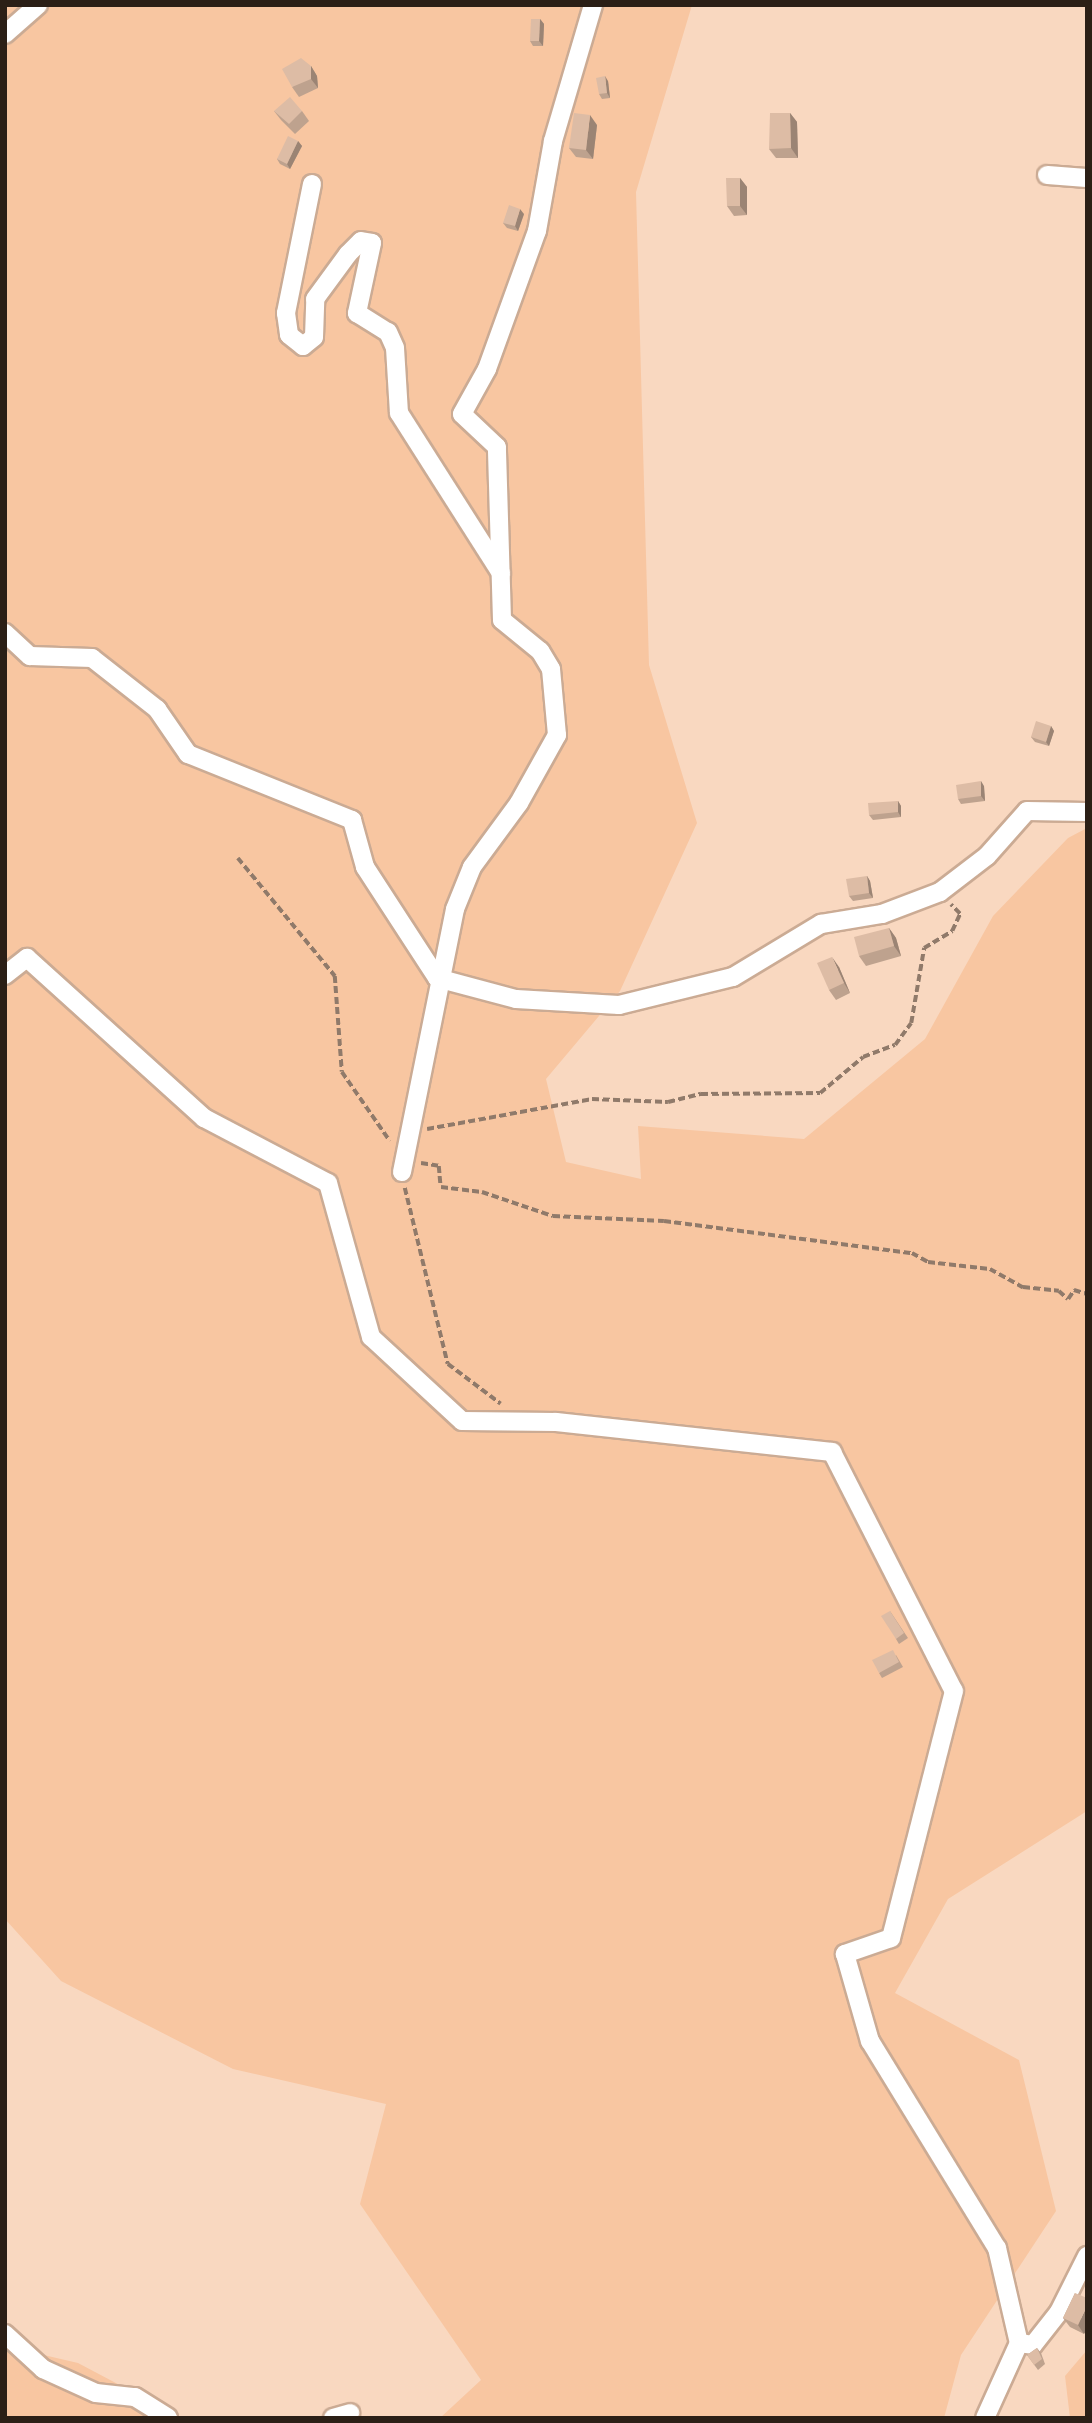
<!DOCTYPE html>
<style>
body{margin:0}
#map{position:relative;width:1092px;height:2423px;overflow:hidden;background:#f9d8c0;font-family:Lora,serif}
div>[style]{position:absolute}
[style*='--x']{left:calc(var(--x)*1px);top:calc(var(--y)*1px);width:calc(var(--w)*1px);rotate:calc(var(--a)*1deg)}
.green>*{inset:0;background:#f8c6a1}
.path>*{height:3.5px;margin-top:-1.75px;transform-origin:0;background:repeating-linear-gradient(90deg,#907a6a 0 7px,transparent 0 10.5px)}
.roads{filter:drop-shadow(2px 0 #cbab94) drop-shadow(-2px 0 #cbab94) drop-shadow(0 2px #cbab94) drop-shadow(0 -2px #cbab94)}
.minor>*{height:18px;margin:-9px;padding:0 9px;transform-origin:9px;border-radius:9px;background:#fff}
.wall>*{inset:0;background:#bea28e}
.shaded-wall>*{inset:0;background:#9b8474}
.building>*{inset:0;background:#ddbca5}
span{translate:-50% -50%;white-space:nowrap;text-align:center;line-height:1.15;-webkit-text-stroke:6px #f9d8c0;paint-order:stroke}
.frame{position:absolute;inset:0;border:7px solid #2b1f16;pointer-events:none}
</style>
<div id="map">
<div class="green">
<i style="clip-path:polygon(5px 5px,692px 5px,636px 192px,649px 665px,697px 823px,620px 991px,546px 1079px,566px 1162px,641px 1179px,638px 1126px,804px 1139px,925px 1039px,993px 916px,1068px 838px,1087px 828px,1087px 1811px,948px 1899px,895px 1993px,1019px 2060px,1056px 2211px,961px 2355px,944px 2418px,440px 2418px,481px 2380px,360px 2204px,386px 2104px,233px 2069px,61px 1981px,5px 1919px)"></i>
<i style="clip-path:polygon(5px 2346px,78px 2363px,182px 2418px,5px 2418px)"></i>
<i style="clip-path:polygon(1087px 2350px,1087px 2418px,1070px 2418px,1065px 2376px)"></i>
</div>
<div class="path">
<i style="--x:238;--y:858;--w:153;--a:50.6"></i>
<i style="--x:335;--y:976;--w:96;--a:85.8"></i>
<i style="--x:342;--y:1072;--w:84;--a:55.2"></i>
<i style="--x:427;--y:1129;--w:168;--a:-10.3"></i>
<i style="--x:592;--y:1099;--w:76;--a:2.3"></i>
<i style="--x:668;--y:1102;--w:34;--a:-14"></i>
<i style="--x:701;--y:1094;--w:119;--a:-0.5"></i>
<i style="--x:820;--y:1093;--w:56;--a:-39.9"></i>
<i style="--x:863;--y:1057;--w:34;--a:-21"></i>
<i style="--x:895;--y:1045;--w:27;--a:-54"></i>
<i style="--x:911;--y:1023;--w:76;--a:-80.2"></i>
<i style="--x:924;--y:948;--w:33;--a:-31"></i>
<i style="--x:952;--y:931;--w:19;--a:-65"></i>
<i style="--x:960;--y:914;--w:13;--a:-135"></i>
<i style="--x:421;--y:1163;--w:18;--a:9"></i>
<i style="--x:439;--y:1166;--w:21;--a:85"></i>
<i style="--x:441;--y:1187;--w:41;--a:7"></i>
<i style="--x:482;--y:1192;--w:75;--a:18.7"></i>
<i style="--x:553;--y:1216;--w:111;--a:2.6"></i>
<i style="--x:664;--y:1221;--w:250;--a:7.4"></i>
<i style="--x:912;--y:1253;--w:18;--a:29"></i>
<i style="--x:928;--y:1262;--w:62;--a:6.4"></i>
<i style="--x:990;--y:1269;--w:38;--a:29"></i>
<i style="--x:1023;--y:1287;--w:36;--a:6"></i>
<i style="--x:1059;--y:1291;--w:12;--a:42"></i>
<i style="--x:1068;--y:1299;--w:11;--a:-56"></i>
<i style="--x:1074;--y:1290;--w:14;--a:17"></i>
<i style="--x:405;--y:1188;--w:181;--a:76.3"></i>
<i style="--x:448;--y:1364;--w:66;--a:37"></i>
</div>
<div class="roads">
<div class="minor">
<i style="--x:5;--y:34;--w:44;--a:-41.3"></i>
<i style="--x:1047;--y:175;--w:40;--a:4.3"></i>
<i style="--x:312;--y:184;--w:132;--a:101.4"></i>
<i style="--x:286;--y:313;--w:22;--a:82"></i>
<i style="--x:289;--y:335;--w:18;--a:38"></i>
<i style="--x:303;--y:346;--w:14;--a:-39"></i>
<i style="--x:314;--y:337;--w:38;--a:-88"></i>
<i style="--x:315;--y:299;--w:56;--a:-53.7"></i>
<i style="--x:348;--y:254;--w:18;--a:-45"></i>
<i style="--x:361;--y:241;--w:11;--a:10"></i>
<i style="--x:372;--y:243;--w:72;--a:102.1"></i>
<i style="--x:357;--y:313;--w:36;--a:32"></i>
<i style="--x:388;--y:332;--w:17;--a:66"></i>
<i style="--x:395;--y:348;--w:65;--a:86.5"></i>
<i style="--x:399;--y:413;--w:190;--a:57.5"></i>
<i style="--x:5;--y:633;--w:34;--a:43"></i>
<i style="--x:30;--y:656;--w:62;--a:1.8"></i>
<i style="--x:92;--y:658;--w:83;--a:38.1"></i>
<i style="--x:157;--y:709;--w:55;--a:55.4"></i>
<i style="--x:188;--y:754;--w:177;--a:21.9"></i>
<i style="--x:352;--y:820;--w:49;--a:74.5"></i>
<i style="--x:365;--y:867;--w:132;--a:57"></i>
<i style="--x:437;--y:978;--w:82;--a:14.9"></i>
<i style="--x:516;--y:999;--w:103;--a:3.3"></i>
<i style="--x:619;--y:1005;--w:117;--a:-13.8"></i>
<i style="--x:733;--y:977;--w:103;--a:-31.1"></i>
<i style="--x:821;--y:924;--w:62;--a:-9.3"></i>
<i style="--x:882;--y:914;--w:62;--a:-20.8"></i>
<i style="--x:940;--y:892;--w:59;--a:-37.5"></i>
<i style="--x:987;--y:856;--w:60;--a:-48.4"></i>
<i style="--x:1027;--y:811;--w:60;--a:1"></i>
<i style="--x:5;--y:975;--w:28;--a:-38"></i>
<i style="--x:27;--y:958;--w:239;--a:42.1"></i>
<i style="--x:204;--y:1118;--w:140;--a:27.7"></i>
<i style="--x:328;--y:1183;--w:160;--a:74.4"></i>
<i style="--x:371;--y:1337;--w:124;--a:42.7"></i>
<i style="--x:462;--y:1421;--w:94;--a:0.6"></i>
<i style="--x:556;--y:1422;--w:278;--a:6.2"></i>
<i style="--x:832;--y:1452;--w:268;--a:63"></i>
<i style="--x:954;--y:1691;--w:255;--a:104.3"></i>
<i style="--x:891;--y:1938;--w:49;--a:160.8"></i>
<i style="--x:845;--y:1954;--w:91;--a:74"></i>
<i style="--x:870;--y:2041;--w:243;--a:58.5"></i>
<i style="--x:997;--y:2248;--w:98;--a:77"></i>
<i style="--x:1019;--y:2343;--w:82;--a:114.4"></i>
<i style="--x:402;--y:1172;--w:268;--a:-78.6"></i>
<i style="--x:455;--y:909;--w:45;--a:-68"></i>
<i style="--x:472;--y:867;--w:79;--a:-53.7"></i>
<i style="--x:519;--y:803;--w:78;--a:-60.8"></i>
<i style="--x:557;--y:735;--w:66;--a:-95.2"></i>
<i style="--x:551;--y:669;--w:21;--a:-121"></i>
<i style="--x:540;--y:651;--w:49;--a:-140.8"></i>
<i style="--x:502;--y:620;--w:173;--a:-91.7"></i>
<i style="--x:497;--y:447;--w:48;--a:-136.7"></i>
<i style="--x:462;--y:414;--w:51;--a:-60.9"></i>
<i style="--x:487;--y:369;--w:147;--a:-70.1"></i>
<i style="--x:537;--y:231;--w:91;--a:-79.9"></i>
<i style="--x:553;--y:141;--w:142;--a:-73.6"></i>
<i style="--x:5;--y:2334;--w:52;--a:42.6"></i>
<i style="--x:43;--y:2369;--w:58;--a:24.4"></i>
<i style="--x:96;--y:2393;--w:39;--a:6"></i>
<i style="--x:135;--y:2397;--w:39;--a:32"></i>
<i style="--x:1019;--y:2343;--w:14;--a:8"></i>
<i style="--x:1033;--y:2345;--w:42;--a:-51.8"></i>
<i style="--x:1059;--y:2312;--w:63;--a:-63.4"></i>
<i style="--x:333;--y:2418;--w:18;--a:-16"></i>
</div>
</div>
<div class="wall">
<i style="clip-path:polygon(540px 19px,544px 24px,543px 46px,533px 46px,530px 41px)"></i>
<i style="clip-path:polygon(311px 66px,317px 76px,318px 88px,299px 97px,292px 87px)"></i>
<i style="clip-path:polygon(608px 81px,610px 98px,602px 99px,599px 94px)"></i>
<i style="clip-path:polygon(274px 111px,302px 111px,309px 121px,295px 134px,281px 120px)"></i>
<i style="clip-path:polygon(790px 113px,797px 122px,798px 158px,776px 158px,769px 149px)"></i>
<i style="clip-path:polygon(597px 125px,593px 159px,576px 157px,569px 148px)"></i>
<i style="clip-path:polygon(298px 141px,302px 146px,290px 169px,280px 164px,277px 159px)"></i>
<i style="clip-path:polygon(740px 178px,747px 187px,747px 215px,734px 216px,727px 206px)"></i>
<i style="clip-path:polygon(524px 214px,518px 231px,507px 228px,503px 223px)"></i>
<i style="clip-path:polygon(1051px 726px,1054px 731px,1049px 746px,1035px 742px,1031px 737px)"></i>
<i style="clip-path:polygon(984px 786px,985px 801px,961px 804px,958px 799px)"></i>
<i style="clip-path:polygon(898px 801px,901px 806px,901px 817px,873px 820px,869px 815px)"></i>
<i style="clip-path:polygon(867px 876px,870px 881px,873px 898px,853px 901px,849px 896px)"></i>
<i style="clip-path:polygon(889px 928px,896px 938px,901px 956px,866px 966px,859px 956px)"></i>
<i style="clip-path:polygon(839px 967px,850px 993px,836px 1000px,829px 990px)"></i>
<i style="clip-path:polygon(890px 1611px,908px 1638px,899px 1644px,896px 1639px)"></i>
<i style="clip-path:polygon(896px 1655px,903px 1667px,882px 1678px,879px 1673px)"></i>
<i style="clip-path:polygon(1075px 2293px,1084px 2334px,1070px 2327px,1063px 2318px)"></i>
<i style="clip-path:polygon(1037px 2348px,1041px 2353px,1045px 2364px,1038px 2370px,1027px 2355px)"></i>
</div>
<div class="shaded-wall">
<i style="clip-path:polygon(540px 19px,544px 24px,543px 46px,539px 41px)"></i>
<i style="clip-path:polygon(311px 66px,317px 76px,318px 88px,311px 79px)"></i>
<i style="clip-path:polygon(605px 76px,608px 81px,610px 98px,607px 93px)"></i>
<i style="clip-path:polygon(790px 113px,797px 122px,798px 158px,791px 148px)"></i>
<i style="clip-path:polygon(590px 115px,597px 125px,593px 159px,586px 150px)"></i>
<i style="clip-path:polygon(298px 141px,302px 146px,290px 169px,287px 164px)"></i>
<i style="clip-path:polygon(740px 178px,747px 187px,747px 215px,740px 206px)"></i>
<i style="clip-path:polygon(520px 209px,524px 214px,518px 231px,515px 226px)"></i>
<i style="clip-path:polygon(1051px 726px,1054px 731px,1049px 746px,1046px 742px)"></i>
<i style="clip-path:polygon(981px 781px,984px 786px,985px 801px,981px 796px)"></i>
<i style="clip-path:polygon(898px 801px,901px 806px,901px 817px,898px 812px)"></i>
<i style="clip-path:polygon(867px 876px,870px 881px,873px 898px,869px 893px)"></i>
<i style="clip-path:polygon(889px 928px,896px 938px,901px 956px,894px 946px)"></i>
<i style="clip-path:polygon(832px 957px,839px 967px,850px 993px,844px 983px)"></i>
<i style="clip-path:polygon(1087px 2306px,1087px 2330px,1084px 2334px,1078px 2325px)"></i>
</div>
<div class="building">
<i style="clip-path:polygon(531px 19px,540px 19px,539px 41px,530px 41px)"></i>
<i style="clip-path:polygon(301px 58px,311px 66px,311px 79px,292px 87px,282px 69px)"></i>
<i style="clip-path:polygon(605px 76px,607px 93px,599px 94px,596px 78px)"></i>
<i style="clip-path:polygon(290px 97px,302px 111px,289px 124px,274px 111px)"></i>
<i style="clip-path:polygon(574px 113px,590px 115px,586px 150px,569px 148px)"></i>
<i style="clip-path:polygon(770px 113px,790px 113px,791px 148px,769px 149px)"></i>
<i style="clip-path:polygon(288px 136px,298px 141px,287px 164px,277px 159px)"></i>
<i style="clip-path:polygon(726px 178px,740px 178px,740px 206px,727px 206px)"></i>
<i style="clip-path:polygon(509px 205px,520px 209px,515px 226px,503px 223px)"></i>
<i style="clip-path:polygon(1036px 721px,1051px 726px,1046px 742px,1031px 737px)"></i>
<i style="clip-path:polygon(981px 781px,981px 796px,958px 799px,956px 785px)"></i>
<i style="clip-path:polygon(898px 801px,898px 812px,869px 815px,868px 803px)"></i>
<i style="clip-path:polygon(867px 876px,869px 893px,849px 896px,846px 879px)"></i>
<i style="clip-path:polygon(889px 928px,894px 946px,859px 956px,854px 937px)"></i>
<i style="clip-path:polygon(832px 957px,844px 983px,829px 990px,817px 963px)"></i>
<i style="clip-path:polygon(890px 1611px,904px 1633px,896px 1639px,881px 1616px)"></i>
<i style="clip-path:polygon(893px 1650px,899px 1662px,879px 1673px,872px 1660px)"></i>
<i style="clip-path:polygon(1075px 2293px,1087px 2298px,1087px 2306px,1078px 2325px,1063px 2318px)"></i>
<i style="clip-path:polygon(1037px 2348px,1042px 2359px,1034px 2365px,1027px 2355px)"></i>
</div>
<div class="frame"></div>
</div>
